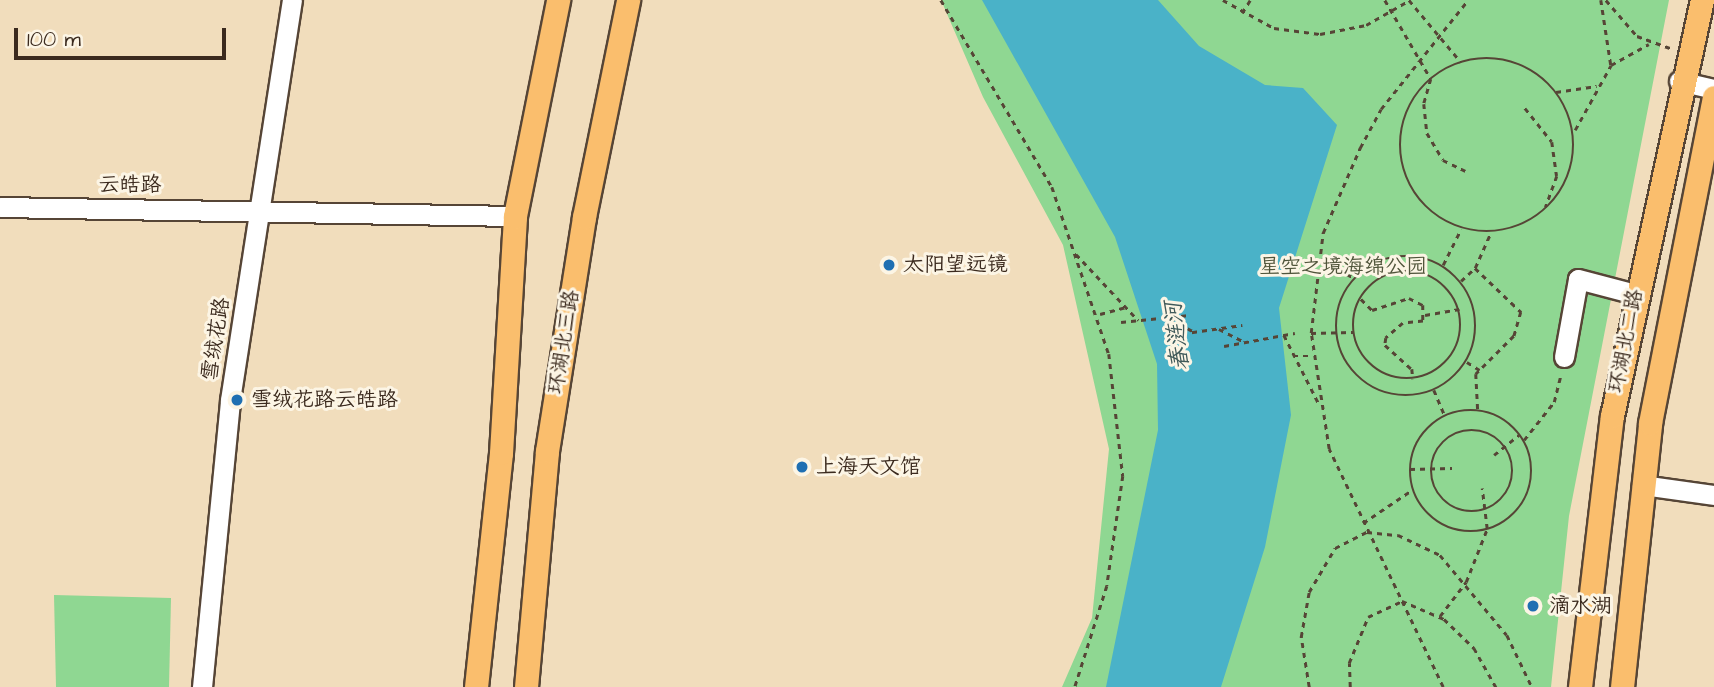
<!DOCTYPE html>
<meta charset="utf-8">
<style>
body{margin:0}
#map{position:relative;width:1714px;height:687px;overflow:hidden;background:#f1ddbc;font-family:"Architects Daughter","LXGW WenKai TC",sans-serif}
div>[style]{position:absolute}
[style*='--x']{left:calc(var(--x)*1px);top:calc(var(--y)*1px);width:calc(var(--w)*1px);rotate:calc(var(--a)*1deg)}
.green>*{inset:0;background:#8fd792}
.water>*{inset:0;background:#4ab2c8}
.path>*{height:2.5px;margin-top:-1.25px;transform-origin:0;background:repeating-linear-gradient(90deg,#564536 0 5px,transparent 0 10px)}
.path>.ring{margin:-1.25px;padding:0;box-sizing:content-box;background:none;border:2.5px solid #564536;border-radius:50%}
.roads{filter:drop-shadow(2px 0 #564536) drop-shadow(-2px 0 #564536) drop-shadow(0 2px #564536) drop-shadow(0 -2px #564536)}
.minor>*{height:19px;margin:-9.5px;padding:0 9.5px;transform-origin:9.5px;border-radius:9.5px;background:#fff}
.major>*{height:23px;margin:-11.5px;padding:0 11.5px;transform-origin:11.5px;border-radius:11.5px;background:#fabe6d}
.dots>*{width:19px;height:19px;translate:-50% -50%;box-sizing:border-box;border:4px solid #fcf5e5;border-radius:50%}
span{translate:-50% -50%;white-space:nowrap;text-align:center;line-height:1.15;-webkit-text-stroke:6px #fcf5e5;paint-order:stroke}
.street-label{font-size:21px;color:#3b2a1e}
.poi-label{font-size:21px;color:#3b2a1e}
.left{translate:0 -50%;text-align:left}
.park-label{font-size:21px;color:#50553b}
.water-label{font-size:23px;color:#405a5a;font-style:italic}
.scale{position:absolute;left:14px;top:28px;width:212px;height:32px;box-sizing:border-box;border:4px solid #3b2a1e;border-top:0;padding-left:9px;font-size:21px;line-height:24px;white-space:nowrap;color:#3b2a1e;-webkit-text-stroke:5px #fcf5e5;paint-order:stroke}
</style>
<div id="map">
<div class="green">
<i style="clip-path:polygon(941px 0,1669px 0,1569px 516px,1551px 687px,1062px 687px,1092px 618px,1109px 449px,1063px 245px,983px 97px)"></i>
<i style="clip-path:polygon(54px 595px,171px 598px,169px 687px,56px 687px)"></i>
</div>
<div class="water">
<i style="clip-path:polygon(982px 0,1158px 0,1199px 46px,1265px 85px,1303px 88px,1337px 125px,1279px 308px,1291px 415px,1265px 547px,1221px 687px,1106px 687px,1158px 430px,1157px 364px,1115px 237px)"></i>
</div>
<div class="path">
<i style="--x:941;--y:0;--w:217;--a:59.3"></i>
<i style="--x:1052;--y:187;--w:176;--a:71.2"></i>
<i style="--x:1109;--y:354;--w:123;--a:83.5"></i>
<i style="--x:1123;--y:476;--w:111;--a:98.3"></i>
<i style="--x:1107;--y:586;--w:106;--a:107.6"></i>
<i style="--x:1223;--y:0;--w:58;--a:28.8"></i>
<i style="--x:1274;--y:28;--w:46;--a:7.4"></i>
<i style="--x:1320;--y:34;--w:47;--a:-11.1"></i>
<i style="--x:1366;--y:25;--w:51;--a:-29.6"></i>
<i style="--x:1385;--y:0;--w:91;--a:59.8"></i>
<i style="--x:1431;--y:79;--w:26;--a:106"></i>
<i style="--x:1424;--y:104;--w:29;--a:84"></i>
<i style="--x:1427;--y:133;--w:31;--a:59"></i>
<i style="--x:1443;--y:160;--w:25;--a:26"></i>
<i style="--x:1409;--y:0;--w:81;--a:50"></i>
<i style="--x:1601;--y:0;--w:66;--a:81.3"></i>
<i style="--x:1606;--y:0;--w:48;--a:49.3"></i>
<i style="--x:1637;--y:36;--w:38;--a:20"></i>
<i style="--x:1242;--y:13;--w:15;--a:-58"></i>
<i class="ring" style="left:1400px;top:58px;width:171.5px;height:171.5px"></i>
<i style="--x:1556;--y:92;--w:41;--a:-8.3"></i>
<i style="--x:1525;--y:108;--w:43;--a:51.5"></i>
<i style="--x:1552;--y:142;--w:34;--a:82"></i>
<i style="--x:1557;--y:176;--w:33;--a:110"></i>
<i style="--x:1575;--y:130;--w:74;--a:-61"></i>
<i style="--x:1611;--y:65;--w:43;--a:-28.9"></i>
<i style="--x:1076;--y:254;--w:91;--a:46.8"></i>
<i class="ring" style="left:1336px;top:256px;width:137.5px;height:137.5px"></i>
<i style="--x:1321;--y:259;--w:38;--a:30"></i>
<i style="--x:1443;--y:265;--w:40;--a:-63.4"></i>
<i style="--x:1475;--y:268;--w:64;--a:43.7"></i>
<i style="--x:1521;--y:312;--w:25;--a:106"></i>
<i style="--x:1514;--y:336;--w:54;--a:135"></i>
<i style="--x:1476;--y:374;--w:36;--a:87"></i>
<i class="ring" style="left:1353px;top:271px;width:105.5px;height:105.5px"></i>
<i style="--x:1461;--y:281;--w:19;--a:-43"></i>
<i style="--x:1475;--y:268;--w:37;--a:-66"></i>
<i style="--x:1361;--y:299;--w:16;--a:45"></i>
<i style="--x:1372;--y:310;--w:39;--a:-18"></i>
<i style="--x:1409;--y:298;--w:16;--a:27"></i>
<i style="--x:1423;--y:305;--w:16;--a:90"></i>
<i style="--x:1423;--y:321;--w:20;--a:174"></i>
<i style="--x:1403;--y:323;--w:23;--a:139"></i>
<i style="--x:1386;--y:338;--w:7;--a:98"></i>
<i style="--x:1385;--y:345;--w:36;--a:42"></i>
<i style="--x:1412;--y:369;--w:10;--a:84"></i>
<i style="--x:1100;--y:314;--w:28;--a:-15"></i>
<i style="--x:1425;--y:315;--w:35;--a:-10"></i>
<i style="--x:1170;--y:319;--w:27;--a:28"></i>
<i style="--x:1121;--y:322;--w:69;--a:-5.8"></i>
<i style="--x:1219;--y:329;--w:28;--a:27"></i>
<i style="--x:1311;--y:333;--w:42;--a:-1.4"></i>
<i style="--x:1172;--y:335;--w:71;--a:-8.1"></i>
<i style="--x:1284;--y:335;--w:77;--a:63.1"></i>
<i style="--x:1224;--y:346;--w:72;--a:-10.4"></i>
<i style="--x:1293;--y:356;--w:20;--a:0"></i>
<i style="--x:1467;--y:362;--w:15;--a:32"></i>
<i style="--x:1434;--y:390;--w:28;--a:67"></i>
<i class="ring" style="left:1410px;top:410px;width:119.5px;height:119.5px"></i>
<i class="ring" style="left:1431px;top:430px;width:79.5px;height:79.5px"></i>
<i style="--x:1524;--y:440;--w:48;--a:-51.7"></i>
<i style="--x:1554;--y:402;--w:29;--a:-76"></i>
<i style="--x:1494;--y:455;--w:32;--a:-39"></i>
<i style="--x:1410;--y:469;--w:42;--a:-1.4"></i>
<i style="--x:1363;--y:523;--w:59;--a:-34"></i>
<i style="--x:1440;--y:616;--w:43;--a:-52.6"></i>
<i style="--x:1466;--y:582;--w:57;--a:-68.4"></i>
<i style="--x:1487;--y:529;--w:41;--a:-97"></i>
<i style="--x:1309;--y:687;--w:51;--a:-99.1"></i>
<i style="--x:1301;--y:637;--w:46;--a:-79.9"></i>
<i style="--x:1309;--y:592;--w:51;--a:-59.4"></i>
<i style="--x:1335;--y:548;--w:36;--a:-27"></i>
<i style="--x:1367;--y:532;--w:31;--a:6"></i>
<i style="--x:1398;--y:535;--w:47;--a:25.5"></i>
<i style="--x:1440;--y:555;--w:104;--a:50.1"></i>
<i style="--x:1507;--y:635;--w:58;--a:64.3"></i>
<i style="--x:1350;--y:687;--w:24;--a:-92"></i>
<i style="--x:1349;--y:663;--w:50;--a:-67.6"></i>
<i style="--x:1368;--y:617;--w:38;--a:-25"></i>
<i style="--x:1402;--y:601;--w:46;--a:23.2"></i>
<i style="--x:1444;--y:619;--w:42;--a:44"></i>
<i style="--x:1474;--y:648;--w:45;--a:60.6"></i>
<i style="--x:1443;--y:687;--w:264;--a:-115.6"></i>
<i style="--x:1329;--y:449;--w:117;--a:-98.8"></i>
<i style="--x:1311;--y:333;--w:101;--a:-83.2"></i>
<i style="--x:1323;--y:233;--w:93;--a:-66.5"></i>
<i style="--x:1360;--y:148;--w:44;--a:-61.7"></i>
<i style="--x:1381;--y:109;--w:139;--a:-51.4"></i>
</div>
<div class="roads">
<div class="minor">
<i style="--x:1679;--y:81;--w:36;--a:13"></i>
<i style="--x:0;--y:207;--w:515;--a:1"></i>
<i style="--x:1564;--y:357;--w:79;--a:-79.8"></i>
<i style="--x:1578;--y:279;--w:59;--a:14.7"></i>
<i style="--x:1642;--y:485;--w:73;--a:7.9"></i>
<i style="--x:202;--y:687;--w:288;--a:-84.4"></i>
<i style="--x:230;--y:400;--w:405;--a:-81.2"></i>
</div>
<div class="major">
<i style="--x:476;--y:687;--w:235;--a:-83.9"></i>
<i style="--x:501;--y:453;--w:237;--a:-86.6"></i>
<i style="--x:515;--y:216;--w:220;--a:-78.7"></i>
<i style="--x:526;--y:687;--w:237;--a:-84.9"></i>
<i style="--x:547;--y:451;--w:237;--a:-81"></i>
<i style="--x:584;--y:217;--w:221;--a:-78.5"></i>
<i style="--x:1580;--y:687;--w:273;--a:-83.3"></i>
<i style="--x:1612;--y:416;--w:426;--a:-77.8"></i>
<i style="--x:1622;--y:687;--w:265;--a:-83.9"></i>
<i style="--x:1650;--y:423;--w:332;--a:-78.9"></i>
</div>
</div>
<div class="dots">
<i style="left:889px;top:265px;background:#1f6fb2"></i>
<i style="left:237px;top:400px;background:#1f6fb2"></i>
<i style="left:802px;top:467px;background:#1f6fb2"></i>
<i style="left:1533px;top:606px;background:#1f6fb2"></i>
</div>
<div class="street-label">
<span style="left:130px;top:185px">云皓路</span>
<span style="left:216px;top:339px;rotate:-81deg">雪绒花路</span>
<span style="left:1626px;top:341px;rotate:-79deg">环湖北二路</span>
<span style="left:564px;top:342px;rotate:-81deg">环湖北三路</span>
</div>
<div class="poi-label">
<span class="left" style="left:903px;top:265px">太阳望远镜</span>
<span class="left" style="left:251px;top:400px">雪绒花路云皓路</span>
<span class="left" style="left:816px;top:467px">上海天文馆</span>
<span class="left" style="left:1549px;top:606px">滴水湖</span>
</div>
<div class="park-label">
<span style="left:1343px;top:267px">星空之境海绵公园</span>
</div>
<div class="water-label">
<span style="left:1177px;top:336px;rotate:-97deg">春涟河</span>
</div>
<div class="scale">100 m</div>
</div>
